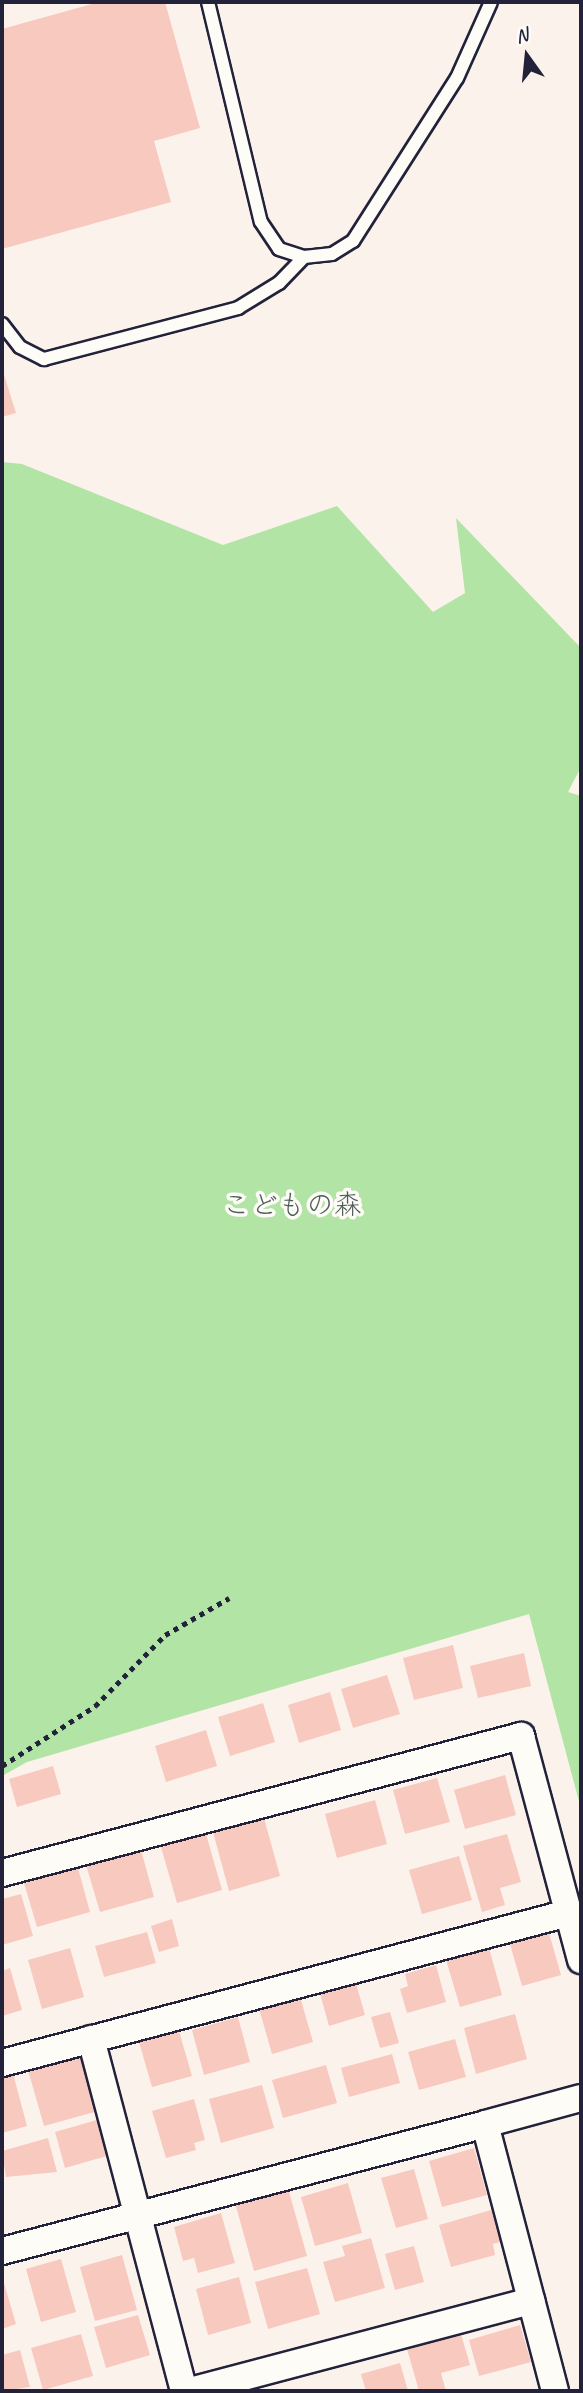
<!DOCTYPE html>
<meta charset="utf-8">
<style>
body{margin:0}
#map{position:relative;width:583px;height:2393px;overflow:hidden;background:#fcf2ec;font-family:Caveat,"Klee One",sans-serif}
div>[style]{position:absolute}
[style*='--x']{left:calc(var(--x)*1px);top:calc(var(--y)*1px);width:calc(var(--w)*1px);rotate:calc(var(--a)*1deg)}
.green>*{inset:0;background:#b1e4a5}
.building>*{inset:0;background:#f8c9be}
.path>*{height:4.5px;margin-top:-2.25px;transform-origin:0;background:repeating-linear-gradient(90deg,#22223b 0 5px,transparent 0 10px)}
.roads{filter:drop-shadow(2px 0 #22223b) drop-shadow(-2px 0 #22223b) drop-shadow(0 2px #22223b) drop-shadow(0 -2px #22223b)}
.service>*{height:12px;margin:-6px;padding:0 6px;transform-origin:6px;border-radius:6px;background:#fdfcf7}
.minor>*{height:26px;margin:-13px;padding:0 13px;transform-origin:13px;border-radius:13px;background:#fdfcf7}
span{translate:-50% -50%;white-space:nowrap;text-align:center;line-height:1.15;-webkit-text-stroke:7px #fdfcf7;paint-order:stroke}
.park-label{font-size:28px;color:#4d5c5b}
.frame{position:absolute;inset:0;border:4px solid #22223b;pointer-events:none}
.north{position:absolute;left:492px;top:21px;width:70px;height:70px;-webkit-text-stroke:5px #fdfcf7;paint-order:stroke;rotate:345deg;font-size:19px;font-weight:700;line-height:28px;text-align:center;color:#22223b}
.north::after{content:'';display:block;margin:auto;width:24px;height:32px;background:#22223b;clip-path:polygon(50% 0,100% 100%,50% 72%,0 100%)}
</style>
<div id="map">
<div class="green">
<i style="clip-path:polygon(2px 462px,22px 464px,223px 545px,337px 506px,433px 612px,465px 593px,456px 518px,581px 648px,581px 767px,568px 792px,581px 796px,581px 1809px,529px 1614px,27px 1762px,2px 1776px)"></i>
</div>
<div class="building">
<i style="clip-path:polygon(99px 2px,165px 2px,200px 128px,154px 141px,171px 202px,2px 249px,2px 29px)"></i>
<i style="clip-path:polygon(2px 368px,16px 413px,2px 417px)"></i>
<i style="clip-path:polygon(453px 1645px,463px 1688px,414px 1700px,403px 1658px)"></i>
<i style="clip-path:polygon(524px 1653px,531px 1686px,478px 1698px,470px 1666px)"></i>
<i style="clip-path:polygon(387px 1675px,400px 1714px,353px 1728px,341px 1689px)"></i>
<i style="clip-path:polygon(330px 1692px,341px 1730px,299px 1743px,288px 1705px)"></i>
<i style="clip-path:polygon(263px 1703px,275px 1742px,230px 1756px,218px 1717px)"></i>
<i style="clip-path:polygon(206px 1730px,217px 1766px,166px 1782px,155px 1746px)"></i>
<i style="clip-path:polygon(53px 1766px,61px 1794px,17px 1807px,9px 1779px)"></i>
<i style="clip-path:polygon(505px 1775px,516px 1815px,465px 1829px,454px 1790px)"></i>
<i style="clip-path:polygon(437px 1778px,450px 1822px,405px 1834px,393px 1790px)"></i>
<i style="clip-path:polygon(375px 1800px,387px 1844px,337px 1858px,325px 1814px)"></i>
<i style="clip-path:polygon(264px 1818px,280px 1876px,229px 1891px,213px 1832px)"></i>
<i style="clip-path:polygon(206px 1834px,222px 1890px,177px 1903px,161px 1847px)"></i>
<i style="clip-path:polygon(507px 1834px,521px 1882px,500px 1888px,505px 1905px,482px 1912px,463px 1846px)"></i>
<i style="clip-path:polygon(141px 1850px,154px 1897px,100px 1912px,86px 1865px)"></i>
<i style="clip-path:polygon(459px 1856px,472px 1900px,422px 1914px,409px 1870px)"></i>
<i style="clip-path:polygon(78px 1868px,90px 1912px,37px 1927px,24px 1883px)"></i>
<i style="clip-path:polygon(21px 1894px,33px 1936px,2px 1945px,2px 1899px)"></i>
<i style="clip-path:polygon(172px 1919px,179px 1946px,159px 1952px,151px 1926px)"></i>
<i style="clip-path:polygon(547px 1926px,561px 1975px,522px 1986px,508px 1937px)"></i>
<i style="clip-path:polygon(147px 1932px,156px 1963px,104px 1977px,95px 1946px)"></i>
<i style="clip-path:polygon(70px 1948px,84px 1997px,42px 2009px,28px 1960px)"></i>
<i style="clip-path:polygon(489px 1948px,502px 1995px,460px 2007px,446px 1960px)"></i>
<i style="clip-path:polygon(436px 1965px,446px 2002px,407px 2013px,400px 1989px,408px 1986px,405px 1974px)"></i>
<i style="clip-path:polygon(10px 1968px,22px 2010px,2px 2016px,2px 1971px)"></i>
<i style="clip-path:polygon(355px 1980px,365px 2015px,329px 2026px,319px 1990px)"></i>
<i style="clip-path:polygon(299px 1993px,313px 2042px,272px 2054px,258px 2005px)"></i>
<i style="clip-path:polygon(390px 2012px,399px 2043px,380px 2048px,371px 2017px)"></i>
<i style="clip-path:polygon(515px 2014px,527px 2059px,476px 2074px,464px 2028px)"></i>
<i style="clip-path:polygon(238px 2017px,250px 2062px,204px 2075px,192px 2030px)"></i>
<i style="clip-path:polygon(179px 2031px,192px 2076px,152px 2087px,139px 2042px)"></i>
<i style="clip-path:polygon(455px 2039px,466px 2077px,419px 2090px,408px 2052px)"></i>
<i style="clip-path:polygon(392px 2054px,400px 2083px,349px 2097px,341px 2068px)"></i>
<i style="clip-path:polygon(83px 2055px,98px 2111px,44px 2126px,28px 2070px)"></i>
<i style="clip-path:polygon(326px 2065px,337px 2103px,283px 2118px,272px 2080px)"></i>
<i style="clip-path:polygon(11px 2066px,27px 2126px,2px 2133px,2px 2069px)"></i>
<i style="clip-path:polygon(262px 2085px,274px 2128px,221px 2143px,209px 2099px)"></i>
<i style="clip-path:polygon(194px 2099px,205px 2140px,194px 2143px,196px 2150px,166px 2158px,152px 2111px)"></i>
<i style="clip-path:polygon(107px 2117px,117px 2153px,65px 2168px,55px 2132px)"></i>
<i style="clip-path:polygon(48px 2138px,57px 2172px,6px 2177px,2px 2151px)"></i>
<i style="clip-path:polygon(474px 2148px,487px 2195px,442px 2207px,429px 2161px)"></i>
<i style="clip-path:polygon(414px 2169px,428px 2219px,396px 2228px,381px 2178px)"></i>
<i style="clip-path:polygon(348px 2183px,362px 2233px,315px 2246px,301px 2197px)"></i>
<i style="clip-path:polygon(288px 2188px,307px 2256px,254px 2271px,235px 2203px)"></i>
<i style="clip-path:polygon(498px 2208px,508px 2240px,493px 2244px,495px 2255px,451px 2267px,439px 2225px)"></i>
<i style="clip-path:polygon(221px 2213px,235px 2263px,198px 2273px,194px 2258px,183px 2261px,174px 2227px)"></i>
<i style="clip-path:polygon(371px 2238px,385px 2288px,335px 2302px,323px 2262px,345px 2256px,342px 2246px)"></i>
<i style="clip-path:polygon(414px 2246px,424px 2282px,395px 2290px,385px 2254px)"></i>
<i style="clip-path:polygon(122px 2255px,137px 2310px,95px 2321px,80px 2267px)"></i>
<i style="clip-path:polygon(61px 2259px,76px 2312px,41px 2322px,26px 2269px)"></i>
<i style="clip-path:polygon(307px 2268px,320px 2314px,268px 2329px,255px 2282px)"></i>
<i style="clip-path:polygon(2px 2276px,16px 2324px,2px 2329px)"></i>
<i style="clip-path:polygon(239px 2277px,251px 2323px,208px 2335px,196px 2289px)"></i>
<i style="clip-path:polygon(138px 2315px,150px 2355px,106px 2368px,94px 2327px)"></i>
<i style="clip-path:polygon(520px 2325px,531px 2362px,479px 2376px,469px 2340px)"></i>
<i style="clip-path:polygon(81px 2334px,93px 2376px,43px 2390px,31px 2348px)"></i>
<i style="clip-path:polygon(461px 2334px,470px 2365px,441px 2373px,446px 2391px,419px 2391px,407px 2349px)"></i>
<i style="clip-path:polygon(20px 2350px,30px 2387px,2px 2391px,2px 2355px)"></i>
<i style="clip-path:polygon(400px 2363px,408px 2391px,366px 2391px,361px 2374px)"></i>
</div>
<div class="path">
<i style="--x:2;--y:1766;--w:111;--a:-32.8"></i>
<i style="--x:95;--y:1706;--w:100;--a:-45.4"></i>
<i style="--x:165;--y:1635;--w:74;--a:-30"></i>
</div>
<div class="roads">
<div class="service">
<i style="--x:208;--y:2;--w:226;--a:76.5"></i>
<i style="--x:261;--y:222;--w:32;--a:56"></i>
<i style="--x:279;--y:249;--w:26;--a:18"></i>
<i style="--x:304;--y:257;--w:28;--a:-6"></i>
<i style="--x:332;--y:254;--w:25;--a:-32"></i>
<i style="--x:353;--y:241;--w:193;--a:-57.5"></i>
<i style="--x:457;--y:78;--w:83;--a:-65.9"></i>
<i style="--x:2;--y:324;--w:29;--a:52"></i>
<i style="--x:20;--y:347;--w:27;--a:27"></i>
<i style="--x:44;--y:359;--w:201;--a:-14.7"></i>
<i style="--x:238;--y:308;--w:48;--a:-31.4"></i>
<i style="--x:279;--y:283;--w:36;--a:-46"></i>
</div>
<div class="minor">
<i style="--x:2;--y:1873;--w:537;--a:-14.79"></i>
<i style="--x:521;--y:1736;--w:232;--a:75"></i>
<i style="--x:91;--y:2039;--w:364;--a:75.2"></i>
<i style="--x:2;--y:2063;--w:586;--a:-14.84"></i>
<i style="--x:2;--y:2251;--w:499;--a:-14.7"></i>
<i style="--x:190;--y:2391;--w:353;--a:-14.8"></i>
<i style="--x:555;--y:2391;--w:276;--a:-104.7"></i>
<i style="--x:485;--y:2124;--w:99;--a:-15.2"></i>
</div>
</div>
<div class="park-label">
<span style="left:292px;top:1205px">こどもの森</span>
</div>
<div class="frame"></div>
<div class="north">N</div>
</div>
